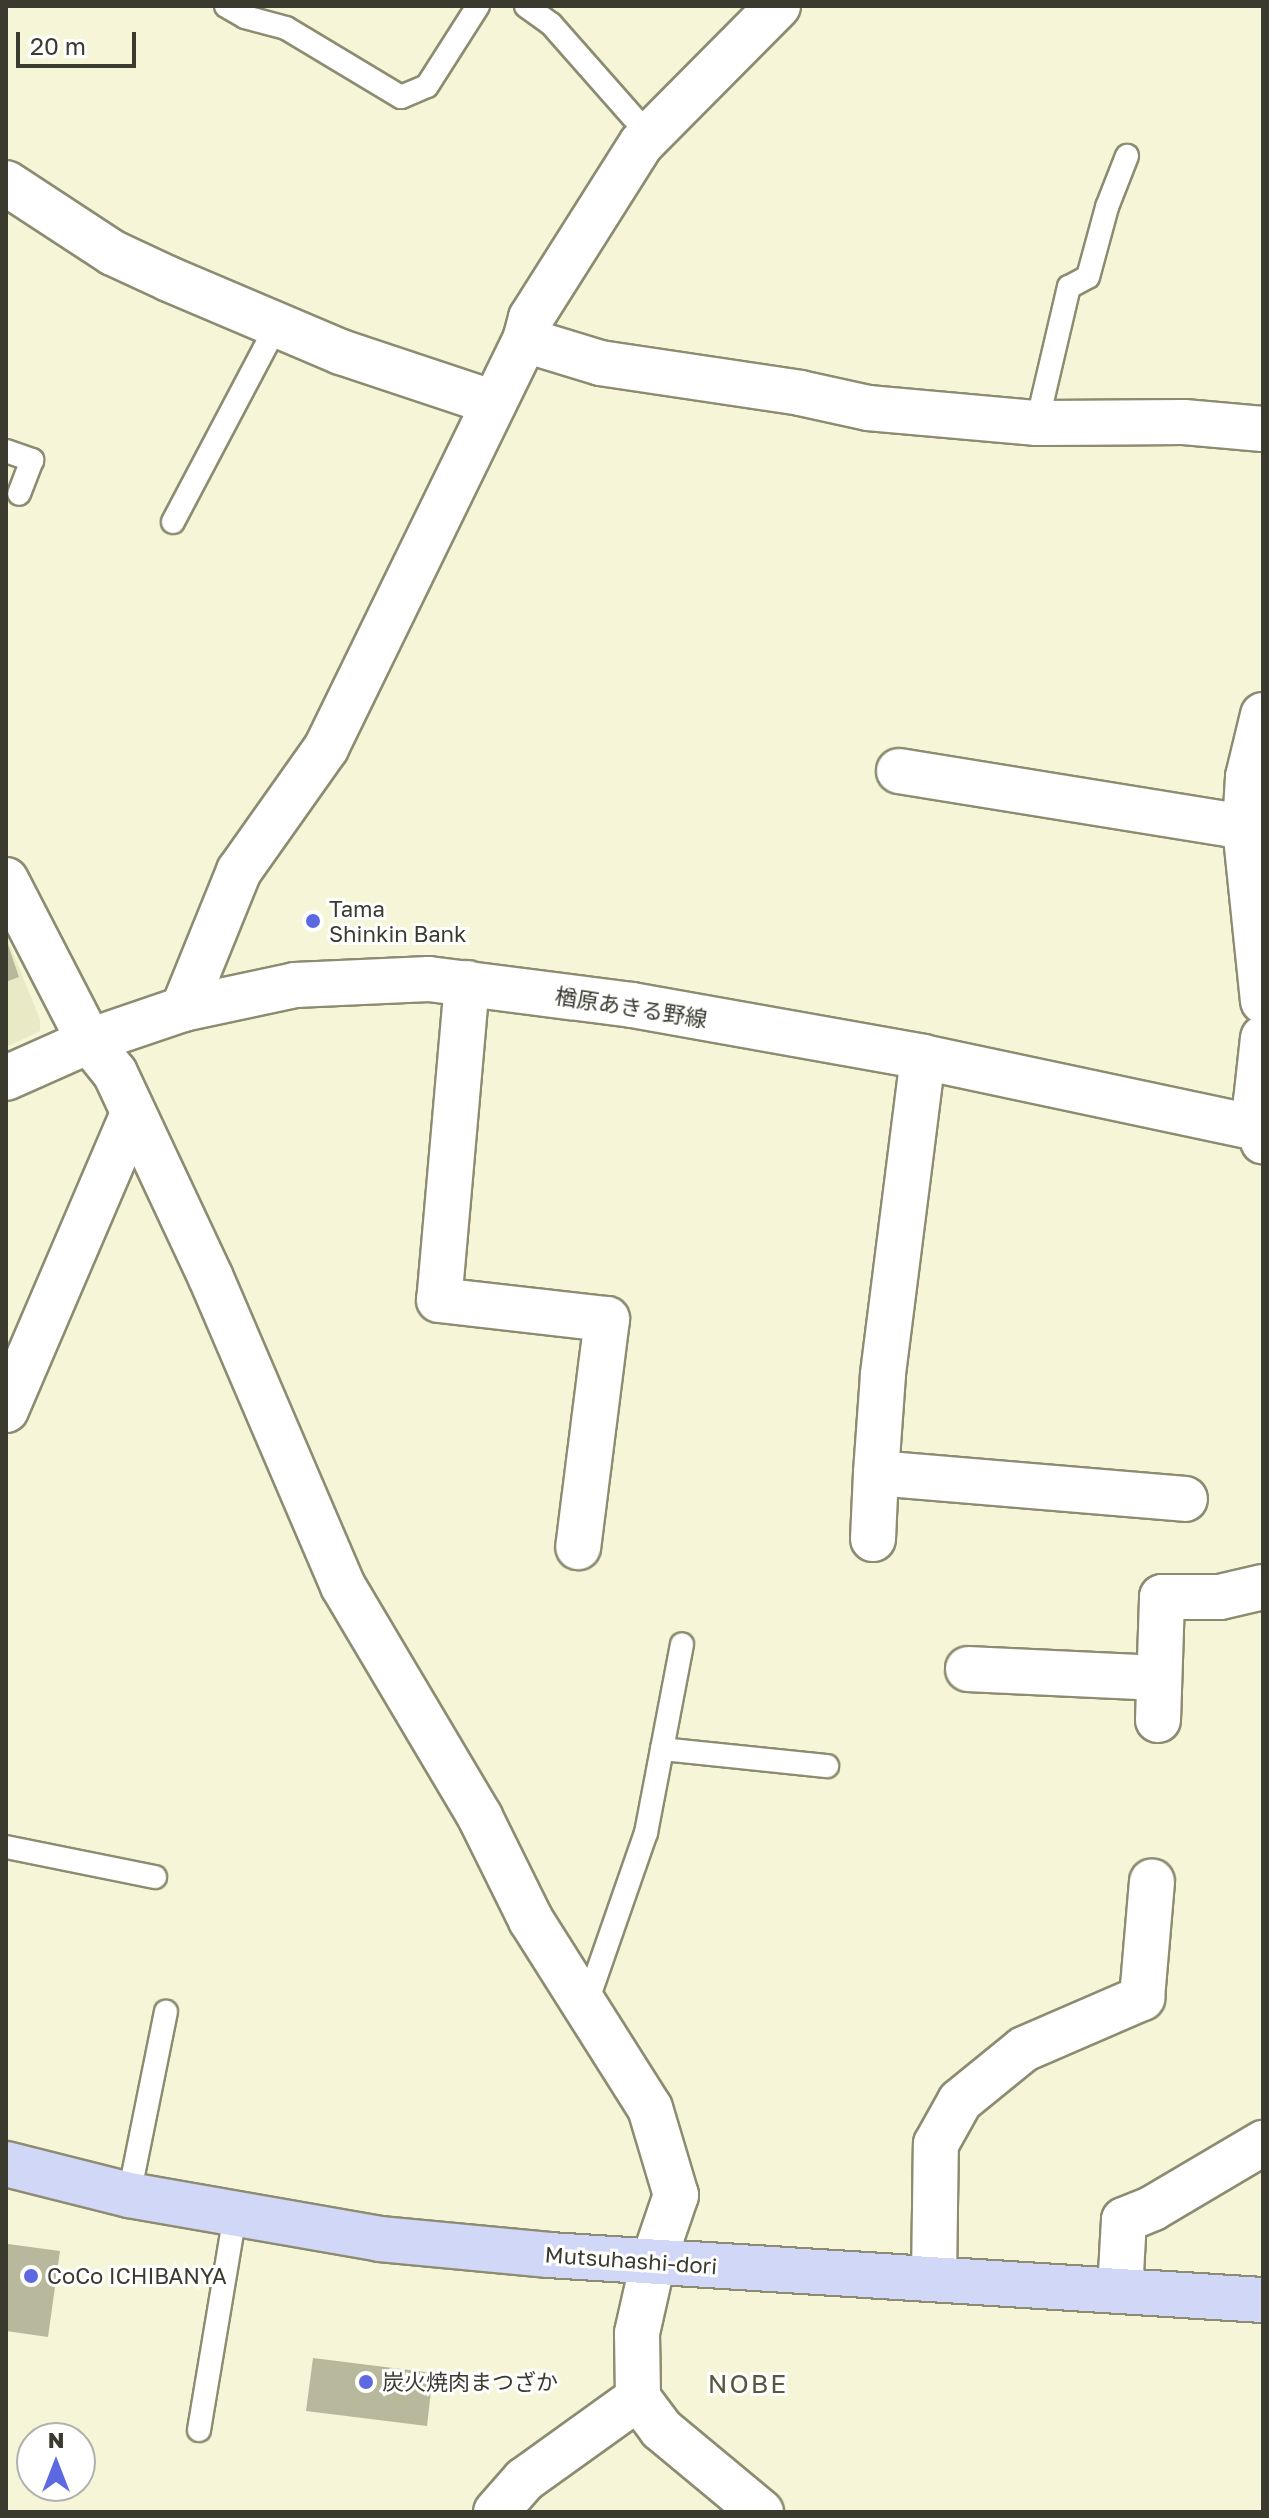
<!DOCTYPE html>
<meta charset="utf-8">
<style>
body{margin:0}
#map{position:relative;width:1269px;height:2518px;overflow:hidden;background:#f6f5d8;font-family:"Golos Text","Noto Sans JP",sans-serif}
div>[style]{position:absolute}
[style*='--x']{left:calc(var(--x)*1px);top:calc(var(--y)*1px);width:calc(var(--w)*1px);rotate:calc(var(--a)*1deg)}
.built>*{inset:0;background:#eae9c6}
.building>*{inset:0;background:#b8b89c}
.roads{filter:drop-shadow(2px 0 #8d8c72) drop-shadow(-2px 0 #8d8c72) drop-shadow(0 2px #8d8c72) drop-shadow(0 -2px #8d8c72)}
.service>*{height:22px;margin:-11px;padding:0 11px;transform-origin:11px;border-radius:11px;background:#fff}
.minor>*{height:44px;margin:-22px;padding:0 22px;transform-origin:22px;border-radius:22px;background:#fff}
.secondary>*{height:44px;margin:-22px;padding:0 22px;transform-origin:22px;border-radius:22px;background:#fff}
.primary>*{height:44px;margin:-22px;padding:0 22px;transform-origin:22px;border-radius:22px;background:#d1d8f7}
.dots>*{width:22px;height:22px;translate:-50% -50%;box-sizing:border-box;border:4px solid #fff;border-radius:50%}
span{translate:-50% -50%;white-space:nowrap;text-align:center;line-height:1.15;-webkit-text-stroke:6px #fff;paint-order:stroke}
.poi-label{font-size:22px;color:#3a3a2f}
.left{translate:0 -50%;text-align:left}
.street-label{font-size:22px;color:#3a3a2f}
.quarter-label{font-size:26px;color:#58583f;letter-spacing:2px}
.frame{position:absolute;inset:0;border:8px solid #3a3a2f;pointer-events:none}
.north{position:absolute;left:16px;top:2422px;width:80px;height:80px;box-sizing:border-box;background:#fff;border:2px solid #b0b0ac;border-radius:50%;rotate:0deg;font-size:22px;font-weight:700;line-height:32px;text-align:center;color:#3a3a2f}
.north::after{content:'';display:block;margin:auto;width:28px;height:36px;background:#5c69e1;clip-path:polygon(50% 0,100% 100%,50% 72%,0 100%)}
.scale{position:absolute;left:16px;top:32px;width:120px;height:36px;box-sizing:border-box;border:4px solid #3a3a2f;border-top:0;padding-left:10px;font-size:24px;line-height:28px;white-space:nowrap;color:#3a3a2f;-webkit-text-stroke:6px #fff;paint-order:stroke}
</style>
<div id="map">
<div class="built">
<i style="clip-path:polygon(6px 936px,40px 1019px,40px 1031px,6px 1047px)"></i>
</div>
<div class="building">
<i style="clip-path:polygon(6px 939px,19px 977px,6px 982px)"></i>
<i style="clip-path:polygon(8px 2244px,60px 2251px,48px 2337px,6px 2331px)"></i>
<i style="clip-path:polygon(313px 2358px,433px 2373px,427px 2426px,306px 2411px)"></i>
</div>
<div class="roads">
<div class="service">
<i style="--x:226;--y:6;--w:22;--a:30"></i>
<i style="--x:245;--y:17;--w:42;--a:15"></i>
<i style="--x:286;--y:28;--w:134;--a:31"></i>
<i style="--x:401;--y:97;--w:28;--a:-23"></i>
<i style="--x:427;--y:86;--w:95;--a:-57.5"></i>
<i style="--x:526;--y:6;--w:31;--a:36"></i>
<i style="--x:551;--y:24;--w:148;--a:48.6"></i>
<i style="--x:1037;--y:423;--w:140;--a:-76.8"></i>
<i style="--x:1069;--y:287;--w:21;--a:-28"></i>
<i style="--x:1088;--y:277;--w:73;--a:-74.8"></i>
<i style="--x:1107;--y:207;--w:55;--a:-68.6"></i>
<i style="--x:6;--y:451;--w:28;--a:19"></i>
<i style="--x:32;--y:460;--w:36;--a:111"></i>
<i style="--x:173;--y:522;--w:223;--a:-62.2"></i>
<i style="--x:662;--y:1749;--w:166;--a:5.9"></i>
<i style="--x:6;--y:1847;--w:152;--a:11.4"></i>
<i style="--x:586;--y:2005;--w:182;--a:-70.8"></i>
<i style="--x:646;--y:1833;--w:192;--a:-79.2"></i>
<i style="--x:129;--y:2195;--w:187;--a:-78.6"></i>
<i style="--x:199;--y:2430;--w:219;--a:-80.5"></i>
</div>
<div class="minor">
<i style="--x:778;--y:6;--w:194;--a:134.8"></i>
<i style="--x:641;--y:144;--w:206;--a:122.3"></i>
<i style="--x:531;--y:318;--w:23;--a:105"></i>
<i style="--x:525;--y:340;--w:78;--a:17"></i>
<i style="--x:600;--y:363;--w:202;--a:8.5"></i>
<i style="--x:800;--y:393;--w:70;--a:12.4"></i>
<i style="--x:868;--y:408;--w:170;--a:5.1"></i>
<i style="--x:1037;--y:423;--w:147;--a:-0.4"></i>
<i style="--x:1184;--y:422;--w:79;--a:5.1"></i>
<i style="--x:6;--y:183;--w:128;--a:33.2"></i>
<i style="--x:113;--y:253;--w:62;--a:24.9"></i>
<i style="--x:169;--y:279;--w:187;--a:23"></i>
<i style="--x:341;--y:352;--w:161;--a:18.4"></i>
<i style="--x:1263;--y:715;--w:64;--a:103.6"></i>
<i style="--x:1248;--y:777;--w:50;--a:93.4"></i>
<i style="--x:1245;--y:827;--w:175;--a:84.1"></i>
<i style="--x:899;--y:771;--w:351;--a:9.2"></i>
<i style="--x:6;--y:880;--w:181;--a:62.7"></i>
<i style="--x:89;--y:1041;--w:41;--a:50.9"></i>
<i style="--x:115;--y:1073;--w:226;--a:64.9"></i>
<i style="--x:211;--y:1278;--w:335;--a:66.8"></i>
<i style="--x:343;--y:1586;--w:269;--a:59.3"></i>
<i style="--x:480;--y:1817;--w:115;--a:63.7"></i>
<i style="--x:531;--y:1920;--w:222;--a:57.7"></i>
<i style="--x:650;--y:2108;--w:91;--a:73.4"></i>
<i style="--x:676;--y:2195;--w:71;--a:108.9"></i>
<i style="--x:653;--y:2262;--w:73;--a:102.7"></i>
<i style="--x:637;--y:2333;--w:65;--a:89.1"></i>
<i style="--x:638;--y:2398;--w:39;--a:53"></i>
<i style="--x:661;--y:2429;--w:130;--a:39.7"></i>
<i style="--x:467;--y:983;--w:318;--a:95"></i>
<i style="--x:439;--y:1300;--w:169;--a:6.5"></i>
<i style="--x:607;--y:1319;--w:230;--a:97.2"></i>
<i style="--x:183;--y:1009;--w:149;--a:-67.9"></i>
<i style="--x:239;--y:871;--w:151;--a:-54.7"></i>
<i style="--x:326;--y:748;--w:454;--a:-64"></i>
<i style="--x:1263;--y:1038;--w:63;--a:96.3"></i>
<i style="--x:1256;--y:1101;--w:41;--a:80.1"></i>
<i style="--x:923;--y:1057;--w:321;--a:97.2"></i>
<i style="--x:883;--y:1375;--w:98;--a:94.1"></i>
<i style="--x:876;--y:1473;--w:310;--a:4.8"></i>
<i style="--x:6;--y:1410;--w:322;--a:-66.8"></i>
<i style="--x:873;--y:1539;--w:66;--a:-87.4"></i>
<i style="--x:968;--y:1669;--w:191;--a:2.7"></i>
<i style="--x:1158;--y:1720;--w:123;--a:-88.1"></i>
<i style="--x:1162;--y:1597;--w:58;--a:0"></i>
<i style="--x:1220;--y:1597;--w:44;--a:-13.1"></i>
<i style="--x:934;--y:2279;--w:135;--a:-89.2"></i>
<i style="--x:936;--y:2144;--w:49;--a:-60.8"></i>
<i style="--x:960;--y:2101;--w:82;--a:-39.1"></i>
<i style="--x:1024;--y:2049;--w:129;--a:-23.4"></i>
<i style="--x:1142;--y:1998;--w:117;--a:-85.1"></i>
<i style="--x:1120;--y:2291;--w:71;--a:-86.8"></i>
<i style="--x:1124;--y:2220;--w:31;--a:-22"></i>
<i style="--x:1153;--y:2208;--w:128;--a:-30.6"></i>
<i style="--x:496;--y:2512;--w:43;--a:-48.8"></i>
<i style="--x:524;--y:2480;--w:140;--a:-35.7"></i>
</div>
<div class="secondary">
<i style="--x:6;--y:1078;--w:91;--a:-24"></i>
<i style="--x:89;--y:1041;--w:99;--a:-18.8"></i>
<i style="--x:183;--y:1009;--w:115;--a:-12.1"></i>
<i style="--x:295;--y:985;--w:134;--a:-2.6"></i>
<i style="--x:429;--y:979;--w:205;--a:7.3"></i>
<i style="--x:632;--y:1005;--w:296;--a:10.1"></i>
<i style="--x:923;--y:1057;--w:348;--a:12"></i>
</div>
<div class="primary">
<i style="--x:6;--y:2164;--w:127;--a:14.1"></i>
<i style="--x:129;--y:2195;--w:255;--a:9.9"></i>
<i style="--x:380;--y:2239;--w:170;--a:5.4"></i>
<i style="--x:549;--y:2255;--w:715;--a:3.61"></i>
</div>
</div>
<div class="dots">
<i style="left:313px;top:921px;background:#5c69e1"></i>
<i style="left:31px;top:2276px;background:#5c69e1"></i>
<i style="left:366px;top:2382px;background:#5c69e1"></i>
</div>
<div class="poi-label">
<span class="left" style="left:329px;top:921px">Tama<br>Shinkin Bank</span>
<span class="left" style="left:47px;top:2276px">CoCo ICHIBANYA</span>
<span class="left" style="left:382px;top:2382px">炭火焼肉まつざか</span>
</div>
<div class="street-label">
<span style="left:631px;top:1007px;rotate:9deg">楢原あきる野線</span>
<span style="left:631px;top:2260px;rotate:4deg">Mutsuhashi-dori</span>
</div>
<div class="quarter-label">
<span style="left:748px;top:2384px">NOBE</span>
</div>
<div class="frame"></div>
<div class="north">N</div>
<div class="scale">20 m</div>
</div>
